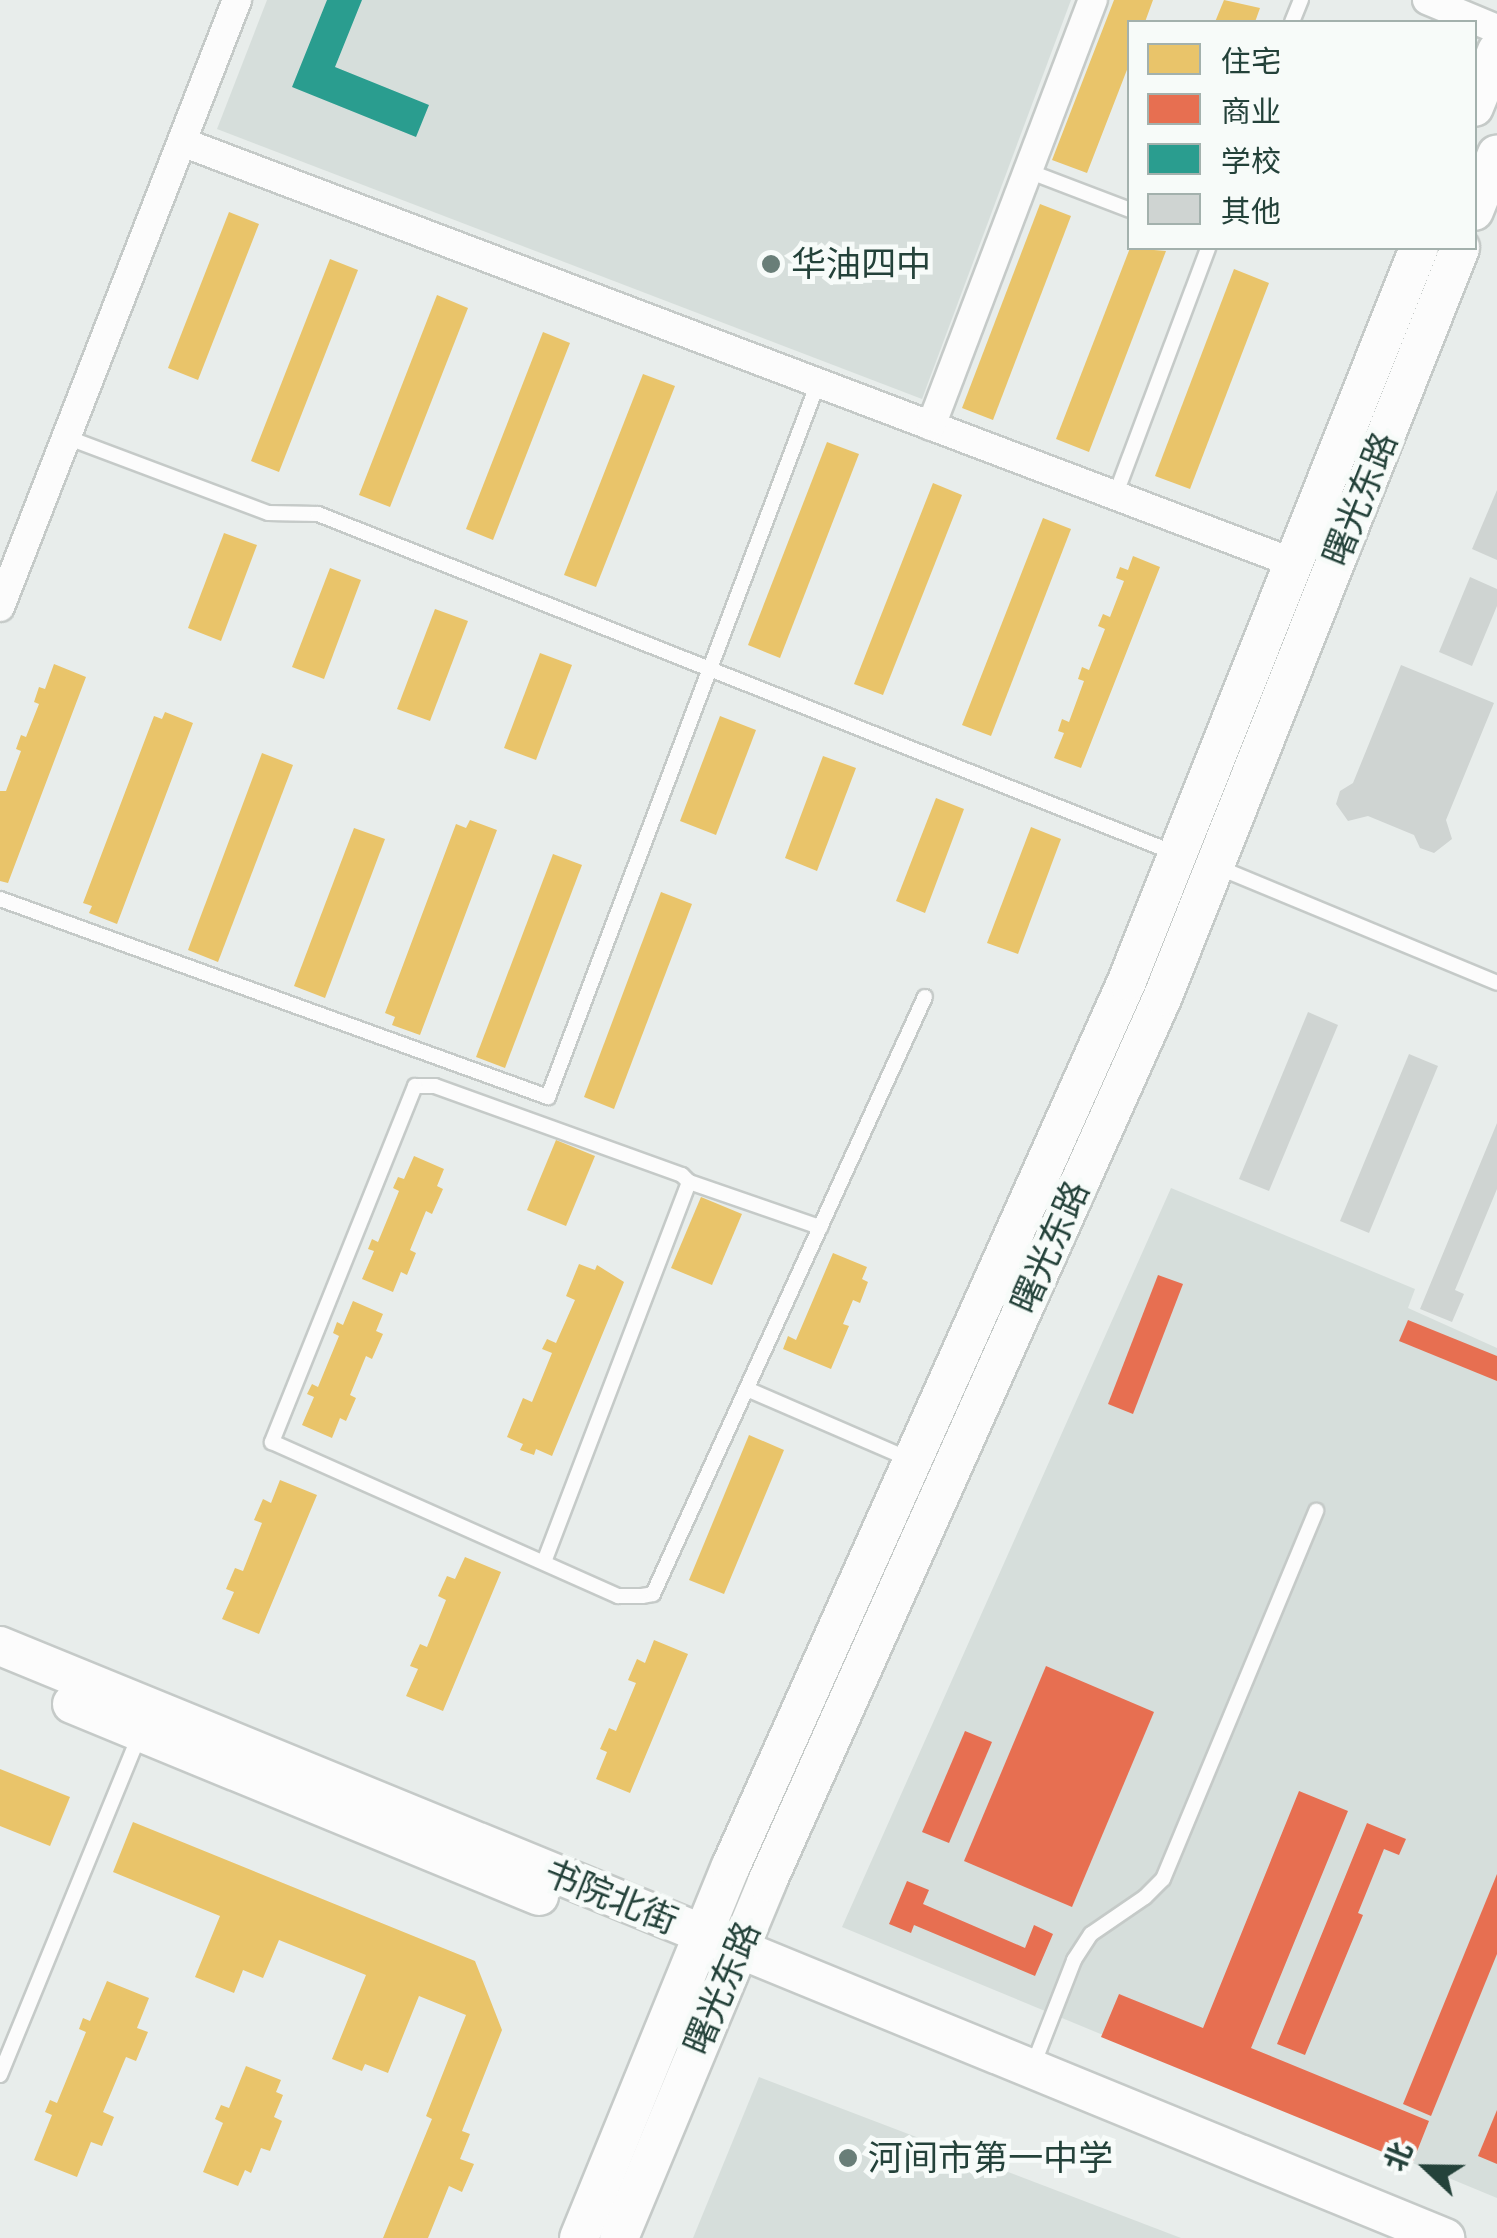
<!DOCTYPE html>
<meta charset="utf-8">
<style>
body{margin:0}
#map{position:relative;width:1497px;height:2238px;overflow:hidden;background:#e8edeb;font-family:"Fira Sans","Noto Sans SC",sans-serif}
div>[style]{position:absolute}
[style*='--x']{left:calc(var(--x)*1px);top:calc(var(--y)*1px);width:calc(var(--w)*1px);rotate:calc(var(--a)*1deg)}
.built>*{inset:0;background:#d6dedb}
.homes>*{inset:0;background:#e9c46a}
.shops>*{inset:0;background:#e76f51}
.schools>*{inset:0;background:#2a9d8f}
.building>*{inset:0;background:#cfd4d2}
.roads{filter:drop-shadow(2px 0 #c5cac8) drop-shadow(-2px 0 #c5cac8) drop-shadow(0 2px #c5cac8) drop-shadow(0 -2px #c5cac8)}
.lane>*{height:14px;margin:-7px;padding:0 7px;transform-origin:7px;border-radius:7px;background:#fcfcfc}
.street>*{height:28px;margin:-14px;padding:0 14px;transform-origin:14px;border-radius:14px;background:#fcfcfc}
.secondary>*{height:38px;margin:-19px;padding:0 19px;transform-origin:19px;border-radius:19px;background:#fcfcfc}
.dots>*{width:28px;height:28px;translate:-50% -50%;box-sizing:border-box;border:5px solid #f7fbf9;border-radius:50%}
span{translate:-50% -50%;white-space:nowrap;text-align:center;line-height:1.15;-webkit-text-stroke:10px #f7fbf9;paint-order:stroke}
.poi-label{font-size:35px;color:#24423a}
.left{translate:0 -50%;text-align:left}
.street-label{font-size:35px;color:#24423a}
.legend{position:absolute;left:1127px;top:20px;width:350px;height:230px;box-sizing:border-box;background:#f7fbf9;border:2px solid #a3b1ad;margin:0;padding:12px 18px;list-style:none;font-size:30px;color:#24423a}
.legend li{display:flex;align-items:center;gap:20px;height:50px}
.legend b{width:50px;border:2px solid #a3b1ad}
.north{position:absolute;left:1377px;top:2118px;width:100px;height:100px;-webkit-text-stroke:8px #f7fbf9;paint-order:stroke;rotate:292deg;font-size:28px;font-weight:700;line-height:40px;text-align:center;color:#24423a}
.north::after{content:'';display:block;margin:auto;width:35px;height:45px;background:#24423a;clip-path:polygon(50% 0,100% 100%,50% 72%,0 100%)}
</style>
<div id="map">
<div class="built">
<i style="clip-path:polygon(267px 0,1071px 0,922px 399px,217px 129px)"></i>
<i style="clip-path:polygon(1171px 1188px,1415px 1289px,1408px 1308px,1497px 1348px,1497px 2198px,842px 1927px)"></i>
<i style="clip-path:polygon(759px 2077px,1181px 2238px,693px 2238px)"></i>
</div>
<div class="homes">
<i style="clip-path:polygon(1114px 0,1153px 0,1145px 22px,1130px 22px,1130px 62px,1087px 173px,1052px 160px)"></i>
<i style="clip-path:polygon(1224px 0,1260px 8px,1255px 22px,1215px 22px)"></i>
<i style="clip-path:polygon(1040px 204px,1071px 216px,993px 420px,962px 408px)"></i>
<i style="clip-path:polygon(229px 212px,259px 224px,198px 380px,168px 368px)"></i>
<i style="clip-path:polygon(1130px 248px,1166px 251px,1089px 452px,1056px 439px)"></i>
<i style="clip-path:polygon(330px 259px,358px 270px,279px 472px,251px 461px)"></i>
<i style="clip-path:polygon(1234px 269px,1269px 283px,1190px 489px,1155px 476px)"></i>
<i style="clip-path:polygon(437px 295px,468px 308px,390px 507px,359px 495px)"></i>
<i style="clip-path:polygon(543px 332px,570px 343px,493px 540px,466px 529px)"></i>
<i style="clip-path:polygon(643px 374px,675px 386px,596px 587px,564px 575px)"></i>
<i style="clip-path:polygon(827px 442px,859px 454px,780px 658px,748px 645px)"></i>
<i style="clip-path:polygon(933px 483px,962px 495px,883px 695px,854px 684px)"></i>
<i style="clip-path:polygon(1043px 518px,1071px 529px,991px 736px,962px 725px)"></i>
<i style="clip-path:polygon(224px 533px,257px 545px,221px 641px,188px 628px)"></i>
<i style="clip-path:polygon(1133px 556px,1160px 567px,1081px 768px,1054px 758px,1064px 733px,1058px 731px,1062px 719px,1069px 722px,1084px 681px,1078px 679px,1082px 667px,1089px 670px,1105px 629px,1098px 626px,1103px 614px,1110px 617px,1124px 581px,1116px 578px,1120px 567px,1128px 570px)"></i>
<i style="clip-path:polygon(330px 568px,361px 580px,324px 679px,292px 667px)"></i>
<i style="clip-path:polygon(435px 609px,468px 621px,430px 721px,397px 709px)"></i>
<i style="clip-path:polygon(540px 653px,572px 665px,536px 760px,504px 748px)"></i>
<i style="clip-path:polygon(54px 664px,86px 677px,8px 883px,0 881px,0 791px,6px 791px,21px 751px,16px 749px,21px 735px,26px 737px,39px 704px,34px 702px,39px 687px,45px 689px)"></i>
<i style="clip-path:polygon(165px 712px,193px 723px,117px 924px,89px 913px,92px 906px,83px 903px,154px 716px,162px 719px)"></i>
<i style="clip-path:polygon(720px 716px,756px 730px,716px 835px,680px 821px)"></i>
<i style="clip-path:polygon(262px 753px,293px 765px,218px 962px,188px 950px)"></i>
<i style="clip-path:polygon(823px 756px,856px 768px,817px 871px,785px 858px)"></i>
<i style="clip-path:polygon(936px 798px,964px 809px,925px 913px,896px 901px)"></i>
<i style="clip-path:polygon(470px 820px,497px 830px,420px 1035px,392px 1025px,395px 1017px,385px 1013px,456px 824px,466px 828px)"></i>
<i style="clip-path:polygon(1031px 827px,1061px 839px,1018px 954px,987px 943px)"></i>
<i style="clip-path:polygon(354px 828px,385px 839px,325px 998px,294px 986px)"></i>
<i style="clip-path:polygon(553px 854px,582px 865px,505px 1068px,476px 1057px)"></i>
<i style="clip-path:polygon(661px 892px,692px 904px,614px 1109px,584px 1097px)"></i>
<i style="clip-path:polygon(556px 1140px,595px 1156px,566px 1226px,527px 1210px)"></i>
<i style="clip-path:polygon(414px 1156px,444px 1169px,437px 1186px,443px 1189px,432px 1214px,426px 1211px,410px 1250px,416px 1253px,407px 1275px,401px 1272px,393px 1292px,362px 1279px,374px 1251px,368px 1249px,372px 1239px,378px 1242px,399px 1191px,393px 1188px,398px 1177px,404px 1179px)"></i>
<i style="clip-path:polygon(701px 1197px,742px 1214px,712px 1285px,671px 1268px)"></i>
<i style="clip-path:polygon(833px 1253px,867px 1267px,862px 1279px,868px 1282px,860px 1303px,853px 1300px,843px 1324px,849px 1326px,831px 1369px,783px 1349px,788px 1336px,796px 1340px)"></i>
<i style="clip-path:polygon(579px 1264px,595px 1270px,597px 1265px,624px 1282px,552px 1456px,536px 1449px,534px 1455px,520px 1450px,523px 1444px,507px 1437px,523px 1398px,532px 1402px,552px 1353px,542px 1349px,547px 1339px,556px 1343px,575px 1300px,566px 1296px)"></i>
<i style="clip-path:polygon(353px 1301px,383px 1314px,376px 1331px,383px 1334px,372px 1359px,366px 1356px,350px 1395px,356px 1398px,346px 1421px,340px 1418px,332px 1438px,302px 1425px,314px 1397px,307px 1394px,312px 1384px,318px 1387px,339px 1336px,333px 1333px,337px 1322px,343px 1325px)"></i>
<i style="clip-path:polygon(749px 1435px,784px 1450px,724px 1594px,689px 1580px)"></i>
<i style="clip-path:polygon(280px 1480px,317px 1495px,259px 1634px,222px 1619px,234px 1592px,226px 1589px,235px 1568px,243px 1571px,262px 1523px,254px 1520px,263px 1499px,271px 1503px)"></i>
<i style="clip-path:polygon(465px 1557px,501px 1572px,443px 1711px,406px 1696px,418px 1669px,410px 1666px,420px 1644px,427px 1647px,446px 1600px,438px 1596px,447px 1576px,455px 1579px)"></i>
<i style="clip-path:polygon(654px 1640px,688px 1654px,630px 1793px,596px 1779px,607px 1752px,600px 1749px,609px 1728px,616px 1731px,636px 1683px,628px 1680px,637px 1659px,645px 1663px)"></i>
<i style="clip-path:polygon(0 1769px,70px 1797px,50px 1846px,0 1826px)"></i>
<i style="clip-path:polygon(133px 1822px,475px 1961px,502px 2030px,462px 2131px,470px 2134px,460px 2159px,474px 2164px,462px 2192px,449px 2186px,428px 2238px,383px 2238px,432px 2119px,426px 2116px,466px 2015px,419px 1996px,388px 2073px,365px 2064px,362px 2071px,332px 2059px,366px 1975px,279px 1940px,263px 1978px,243px 1970px,234px 1993px,195px 1977px,220px 1916px,113px 1872px)"></i>
<i style="clip-path:polygon(107px 1981px,149px 1998px,137px 2028px,148px 2032px,136px 2061px,126px 2057px,103px 2112px,114px 2117px,102px 2146px,91px 2142px,77px 2177px,34px 2160px,52px 2115px,45px 2112px,50px 2100px,57px 2103px,86px 2032px,79px 2029px,83px 2018px,90px 2021px)"></i>
<i style="clip-path:polygon(246px 2066px,281px 2080px,276px 2092px,283px 2095px,274px 2117px,282px 2121px,270px 2151px,261px 2148px,251px 2173px,245px 2170px,238px 2186px,203px 2172px,223px 2123px,215px 2119px,221px 2105px,229px 2108px)"></i>
</div>
<div class="shops">
<i style="clip-path:polygon(1158px 1275px,1183px 1284px,1133px 1414px,1108px 1404px)"></i>
<i style="clip-path:polygon(1408px 1320px,1497px 1356px,1497px 1381px,1399px 1341px)"></i>
<i style="clip-path:polygon(1046px 1666px,1154px 1712px,1072px 1907px,964px 1861px)"></i>
<i style="clip-path:polygon(965px 1731px,992px 1742px,949px 1843px,922px 1832px)"></i>
<i style="clip-path:polygon(1299px 1791px,1348px 1811px,1251px 2048px,1429px 2121px,1412px 2164px,1101px 2037px,1119px 1994px,1203px 2028px)"></i>
<i style="clip-path:polygon(1367px 1823px,1406px 1839px,1399px 1855px,1384px 1849px,1358px 1913px,1363px 1915px,1305px 2055px,1277px 2044px)"></i>
<i style="clip-path:polygon(1497px 1874px,1497px 1954px,1431px 2116px,1403px 2104px)"></i>
<i style="clip-path:polygon(907px 1881px,929px 1890px,923px 1904px,1025px 1948px,1034px 1925px,1053px 1934px,1035px 1976px,914px 1925px,911px 1933px,889px 1924px)"></i>
<i style="clip-path:polygon(1497px 2110px,1497px 2164px,1478px 2156px)"></i>
</div>
<div class="schools">
<i style="clip-path:polygon(327px 0,362px 0,335px 67px,429px 105px,416px 137px,292px 87px)"></i>
</div>
<div class="building">
<i style="clip-path:polygon(1497px 490px,1497px 560px,1472px 549px)"></i>
<i style="clip-path:polygon(1470px 577px,1497px 589px,1497px 606px,1472px 666px,1439px 652px)"></i>
<i style="clip-path:polygon(1401px 665px,1494px 703px,1446px 820px,1452px 839px,1434px 853px,1420px 848px,1414px 835px,1368px 816px,1348px 821px,1336px 804px,1340px 791px,1353px 783px)"></i>
<i style="clip-path:polygon(1308px 1012px,1338px 1025px,1269px 1191px,1239px 1179px)"></i>
<i style="clip-path:polygon(1409px 1054px,1438px 1066px,1369px 1233px,1340px 1221px)"></i>
<i style="clip-path:polygon(1497px 1123px,1497px 1189px,1455px 1290px,1464px 1294px,1452px 1322px,1420px 1309px)"></i>
</div>
<div class="roads">
<div class="lane">
<i style="--x:1292;--y:22;--w:24;--a:-68"></i>
<i style="--x:1028;--y:171;--w:109;--a:20.9"></i>
<i style="--x:66;--y:437;--w:216;--a:20.6"></i>
<i style="--x:268;--y:513;--w:50;--a:1.1"></i>
<i style="--x:318;--y:514;--w:924;--a:21.59"></i>
<i style="--x:1115;--y:496;--w:265;--a:-69.4"></i>
<i style="--x:1215;--y:866;--w:305;--a:22.5"></i>
<i style="--x:0;--y:899;--w:583;--a:19.87"></i>
<i style="--x:548;--y:1097;--w:763;--a:-69.29"></i>
<i style="--x:689;--y:1182;--w:139;--a:19"></i>
<i style="--x:747;--y:1389;--w:179;--a:23.4"></i>
<i style="--x:544;--y:1562;--w:407;--a:-69.1"></i>
<i style="--x:689;--y:1182;--w:10;--a:-135"></i>
<i style="--x:682;--y:1175;--w:263;--a:-160.2"></i>
<i style="--x:435;--y:1086;--w:20;--a:180"></i>
<i style="--x:415;--y:1086;--w:384;--a:111.9"></i>
<i style="--x:272;--y:1442;--w:379;--a:24"></i>
<i style="--x:618;--y:1596;--w:24;--a:0"></i>
<i style="--x:642;--y:1596;--w:11;--a:-10"></i>
<i style="--x:653;--y:1594;--w:656;--a:-65.51"></i>
<i style="--x:1032;--y:2068;--w:116;--a:-68.7"></i>
<i style="--x:1074;--y:1960;--w:31;--a:-57"></i>
<i style="--x:1091;--y:1934;--w:65;--a:-34.4"></i>
<i style="--x:1145;--y:1897;--w:25;--a:-45"></i>
<i style="--x:1163;--y:1879;--w:399;--a:-67.4"></i>
<i style="--x:0;--y:2075;--w:370;--a:-67.7"></i>
</div>
<div class="street">
<i style="--x:1427;--y:0;--w:76;--a:22.5"></i>
<i style="--x:182;--y:142;--w:1189;--a:20.74"></i>
<i style="--x:931;--y:426;--w:456;--a:-69.2"></i>
<i style="--x:0;--y:607;--w:652;--a:-68.67"></i>
</div>
<div class="secondary">
<i style="--x:1474;--y:107;--w:61;--a:-67.7"></i>
<i style="--x:1474;--y:211;--w:61;--a:-68"></i>
<i style="--x:0;--y:1646;--w:1562;--a:22.28"></i>
<i style="--x:72;--y:1704;--w:505;--a:22.35"></i>
<i style="--x:579;--y:2238;--w:402;--a:-67.8"></i>
<i style="--x:731;--y:1866;--w:970;--a:-65.89"></i>
<i style="--x:1127;--y:981;--w:789;--a:-68.28"></i>
<i style="--x:619;--y:2238;--w:386;--a:-67.4"></i>
<i style="--x:767;--y:1882;--w:970;--a:-65.92"></i>
<i style="--x:1163;--y:996;--w:805;--a:-68.34"></i>
</div>
</div>
<div class="dots">
<i style="left:771px;top:264px;background:#697e78"></i>
<i style="left:848px;top:2158px;background:#697e78"></i>
</div>
<div class="poi-label">
<span class="left" style="left:791px;top:264px">华油四中</span>
<span class="left" style="left:868px;top:2158px">河间市第一中学</span>
</div>
<div class="street-label">
<span style="left:1360px;top:499px;rotate:-68deg">曙光东路</span>
<span style="left:1050px;top:1247px;rotate:-66deg">曙光东路</span>
<span style="left:611px;top:1897px;rotate:22deg">书院北街</span>
<span style="left:722px;top:1988px;rotate:-67deg">曙光东路</span>
</div>
<ul class="legend">
<li><b style="height:28px;background:#e9c46a"></b>住宅</li>
<li><b style="height:28px;background:#e76f51"></b>商业</li>
<li><b style="height:28px;background:#2a9d8f"></b>学校</li>
<li><b style="height:28px;background:#cfd4d2"></b>其他</li>
</ul>
<div class="north">北</div>
</div>
